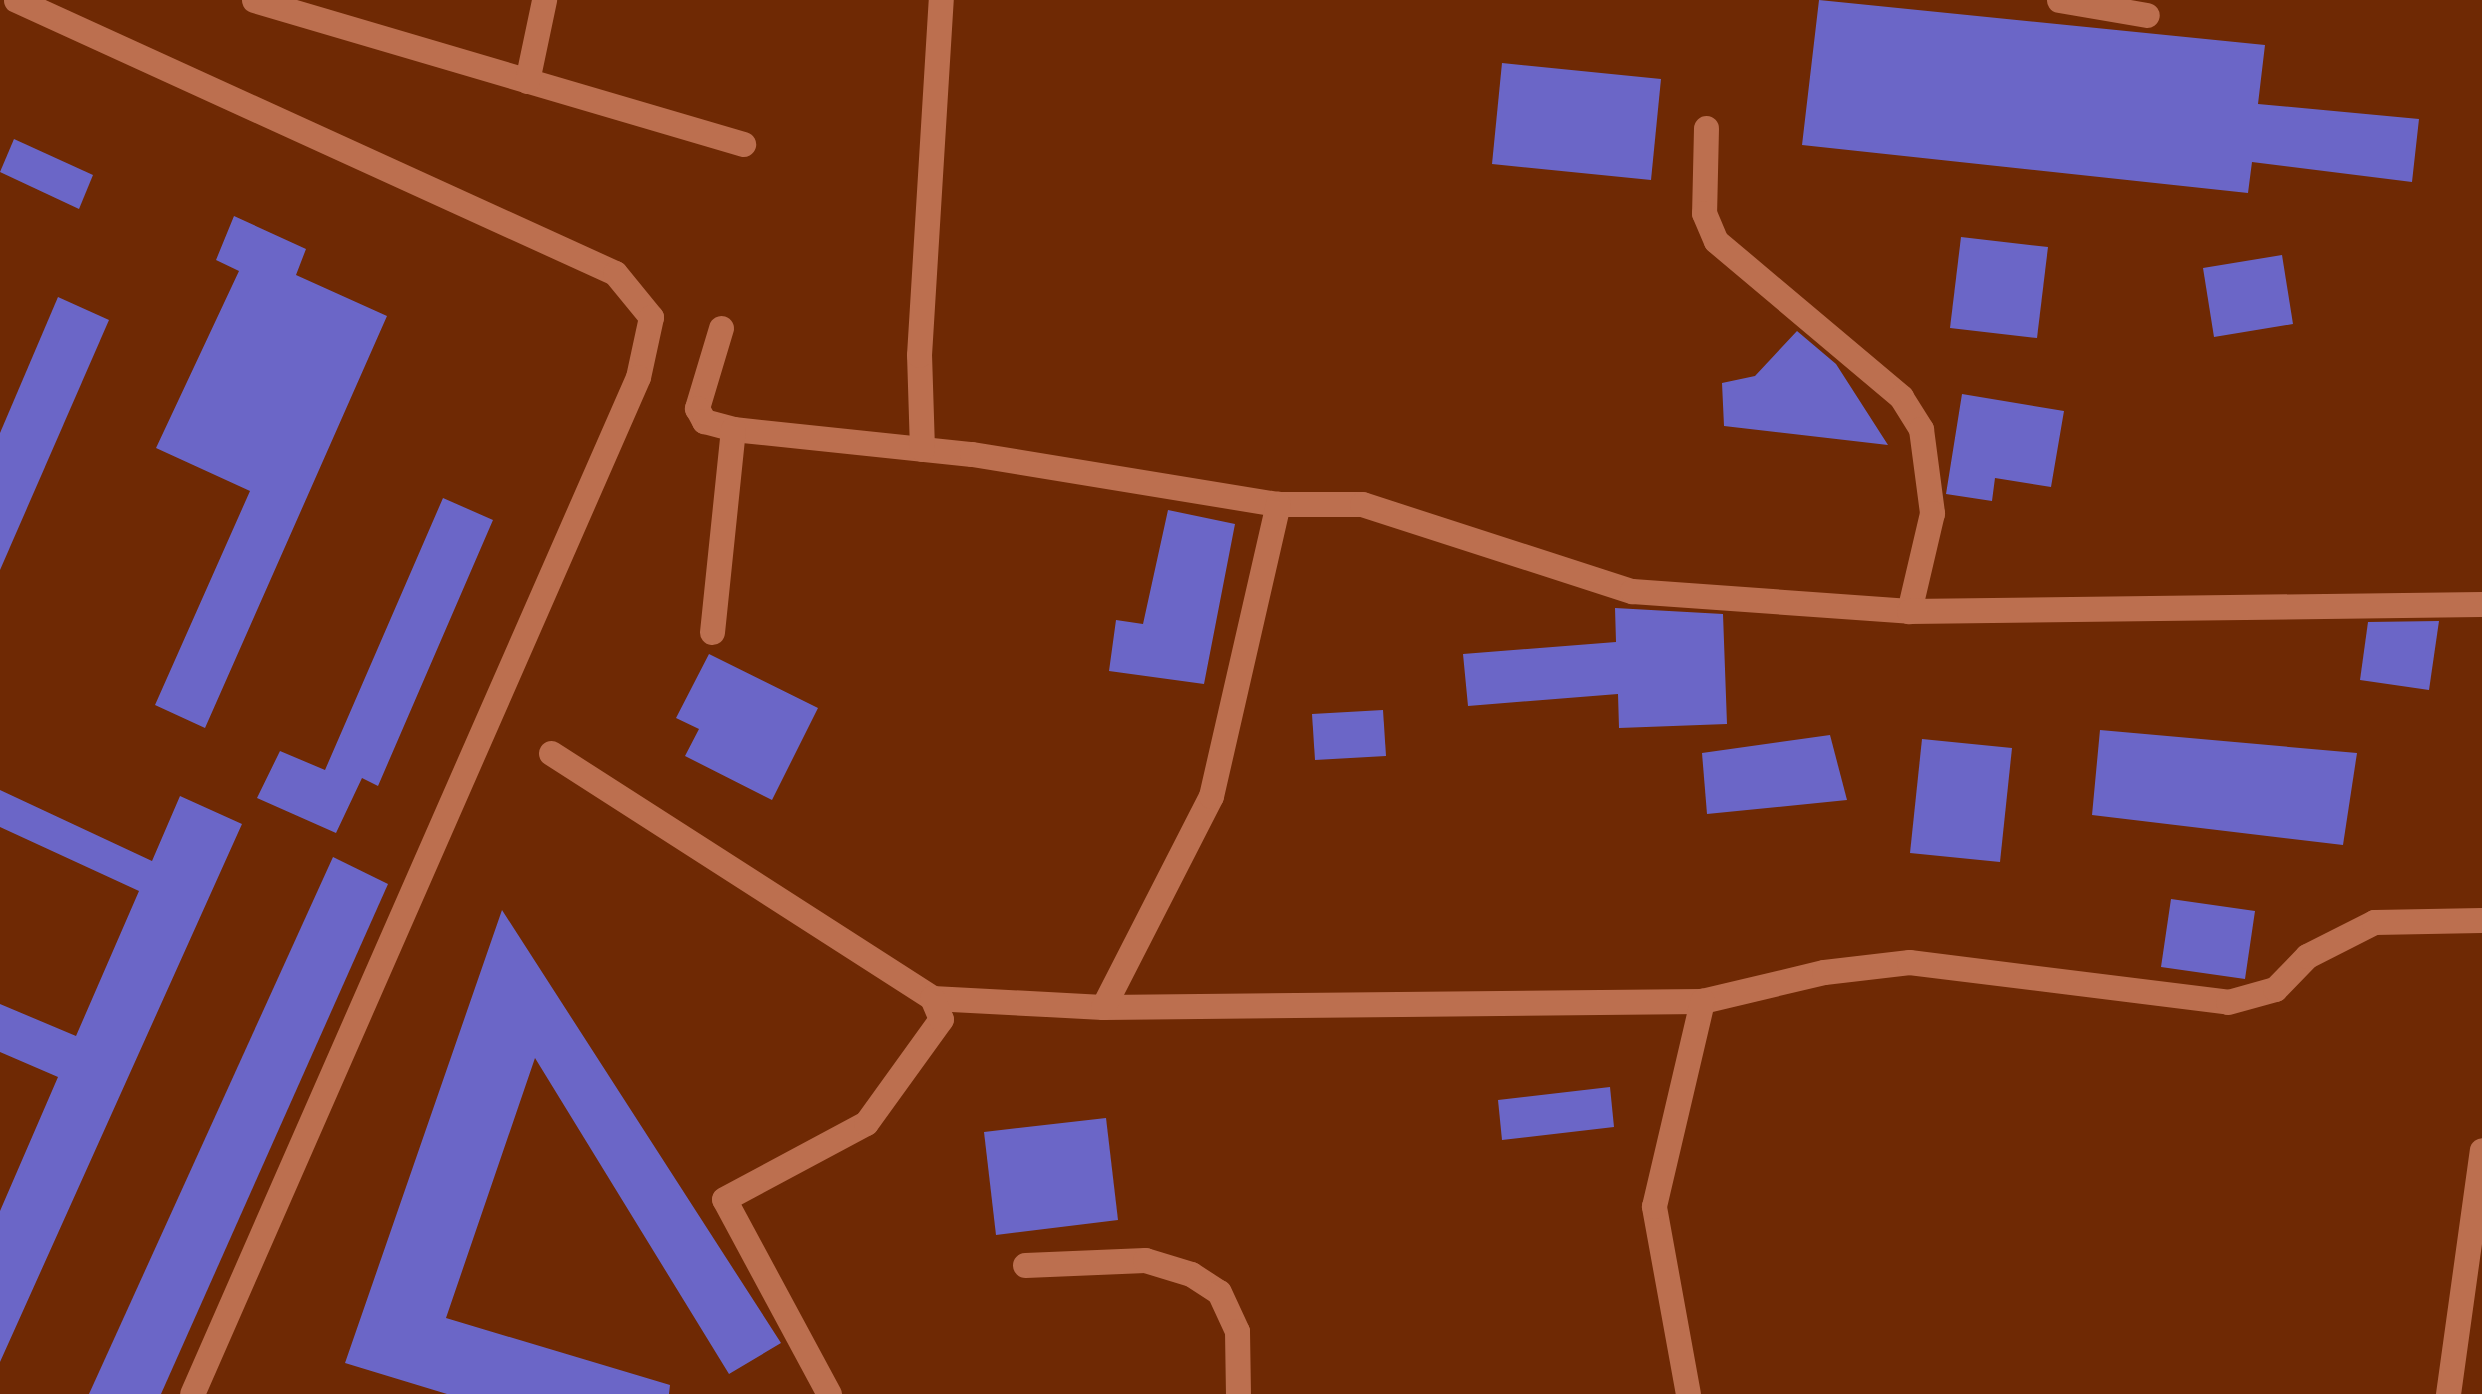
<!DOCTYPE html>
<style>
body{margin:0}
#map{position:relative;width:2482px;height:1394px;overflow:hidden;background:#6f2904;font-family:Jost,sans-serif}
div>[style]{position:absolute}
[style*='--x']{left:calc(var(--x)*1px);top:calc(var(--y)*1px);width:calc(var(--w)*1px);rotate:calc(var(--a)*1deg)}
.building>*{inset:0;background:#6b66c7}
.street>*{height:25px;margin:-12.5px;padding:0 12.5px;transform-origin:12.5px;border-radius:12.5px;background:#bc6f4f}
.secondary>*{height:25px;margin:-12.5px;padding:0 12.5px;transform-origin:12.5px;border-radius:12.5px;background:#bc6f4f}
span{translate:-50% -50%;white-space:nowrap;text-align:center;line-height:1.15;-webkit-text-stroke:10px #6f2904;paint-order:stroke}
</style>
<div id="map">
<div class="building">
<i style="clip-path:polygon(1819px 0,2265px 45px,2258px 104px,2419px 119px,2412px 182px,2252px 162px,2248px 193px,1802px 145px)"></i>
<i style="clip-path:polygon(1502px 63px,1661px 79px,1651px 180px,1492px 164px)"></i>
<i style="clip-path:polygon(14px 139px,93px 175px,79px 209px,0 172px)"></i>
<i style="clip-path:polygon(234px 216px,306px 249px,296px 275px,387px 316px,205px 728px,155px 705px,250px 491px,156px 448px,239px 271px,216px 260px)"></i>
<i style="clip-path:polygon(1961px 237px,2048px 247px,2037px 338px,1950px 328px)"></i>
<i style="clip-path:polygon(2282px 255px,2293px 324px,2214px 337px,2203px 268px)"></i>
<i style="clip-path:polygon(58px 297px,109px 320px,0 570px,0 433px)"></i>
<i style="clip-path:polygon(1797px 331px,1836px 364px,1888px 445px,1724px 426px,1722px 383px,1755px 376px)"></i>
<i style="clip-path:polygon(1962px 394px,2064px 411px,2051px 487px,1995px 478px,1992px 501px,1946px 494px)"></i>
<i style="clip-path:polygon(443px 498px,493px 520px,378px 786px,362px 778px,336px 833px,257px 798px,280px 751px,325px 770px)"></i>
<i style="clip-path:polygon(1168px 510px,1235px 524px,1204px 684px,1109px 671px,1116px 620px,1143px 624px)"></i>
<i style="clip-path:polygon(1615px 608px,1723px 614px,1727px 724px,1619px 728px,1618px 694px,1468px 706px,1463px 654px,1616px 642px)"></i>
<i style="clip-path:polygon(2439px 621px,2429px 690px,2360px 680px,2368px 622px)"></i>
<i style="clip-path:polygon(709px 654px,818px 708px,772px 800px,685px 756px,699px 729px,676px 718px)"></i>
<i style="clip-path:polygon(1383px 710px,1386px 756px,1315px 760px,1312px 714px)"></i>
<i style="clip-path:polygon(2100px 730px,2357px 753px,2343px 845px,2092px 815px)"></i>
<i style="clip-path:polygon(1830px 735px,1847px 800px,1707px 814px,1702px 753px)"></i>
<i style="clip-path:polygon(1922px 739px,2012px 748px,2000px 862px,1910px 853px)"></i>
<i style="clip-path:polygon(0 790px,152px 861px,180px 796px,242px 824px,0 1362px,0 1211px,58px 1077px,0 1052px,0 1004px,76px 1036px,139px 891px,0 827px)"></i>
<i style="clip-path:polygon(333px 857px,388px 884px,161px 1394px,89px 1394px)"></i>
<i style="clip-path:polygon(2171px 899px,2255px 911px,2245px 979px,2161px 967px)"></i>
<i style="clip-path:polygon(502px 910px,781px 1343px,729px 1374px,535px 1058px,446px 1318px,670px 1385px,669px 1394px,447px 1394px,345px 1363px)"></i>
<i style="clip-path:polygon(1610px 1087px,1614px 1127px,1502px 1140px,1498px 1100px)"></i>
<i style="clip-path:polygon(1106px 1118px,1118px 1220px,996px 1235px,984px 1132px)"></i>
</div>
<div class="street">
<i style="--x:16;--y:0;--w:658;--a:24.5"></i>
<i style="--x:615;--y:273;--w:57;--a:50.7"></i>
<i style="--x:651;--y:317;--w:61;--a:102.2"></i>
<i style="--x:638;--y:377;--w:1110;--a:113.68"></i>
<i style="--x:254;--y:0;--w:510;--a:16.41"></i>
<i style="--x:2059;--y:0;--w:89;--a:9.7"></i>
<i style="--x:527;--y:81;--w:83;--a:-78.1"></i>
<i style="--x:1706;--y:128;--w:85;--a:91.3"></i>
<i style="--x:1704;--y:213;--w:30;--a:67"></i>
<i style="--x:1716;--y:241;--w:242;--a:40.1"></i>
<i style="--x:1901;--y:397;--w:38;--a:58"></i>
<i style="--x:1921;--y:429;--w:85;--a:82.5"></i>
<i style="--x:1932;--y:513;--w:101;--a:103.2"></i>
<i style="--x:721;--y:328;--w:84;--a:106.7"></i>
<i style="--x:697;--y:408;--w:15;--a:62"></i>
<i style="--x:704;--y:421;--w:30;--a:15"></i>
<i style="--x:733;--y:429;--w:240;--a:6"></i>
<i style="--x:972;--y:454;--w:310;--a:9.3"></i>
<i style="--x:1278;--y:504;--w:84;--a:0"></i>
<i style="--x:1362;--y:504;--w:284;--a:17.9"></i>
<i style="--x:1632;--y:591;--w:278;--a:4.1"></i>
<i style="--x:1909;--y:611;--w:573;--a:-0.7"></i>
<i style="--x:922;--y:449;--w:94;--a:-91.8"></i>
<i style="--x:919;--y:355;--w:356;--a:-86.5"></i>
<i style="--x:712;--y:632;--w:204;--a:-84.1"></i>
<i style="--x:551;--y:753;--w:453;--a:32.7"></i>
<i style="--x:932;--y:998;--w:171;--a:3"></i>
<i style="--x:1103;--y:1007;--w:599;--a:-0.57"></i>
<i style="--x:1702;--y:1001;--w:125;--a:-13.4"></i>
<i style="--x:1824;--y:972;--w:86;--a:-6.7"></i>
<i style="--x:1909;--y:962;--w:321;--a:7.1"></i>
<i style="--x:2228;--y:1002;--w:49;--a:-15.5"></i>
<i style="--x:2275;--y:989;--w:46;--a:-45.9"></i>
<i style="--x:2307;--y:956;--w:75;--a:-26.9"></i>
<i style="--x:2374;--y:922;--w:108;--a:-1.1"></i>
<i style="--x:1103;--y:1007;--w:237;--a:-62.9"></i>
<i style="--x:1211;--y:796;--w:300;--a:-77.1"></i>
<i style="--x:1025;--y:1265;--w:120;--a:-2.4"></i>
<i style="--x:1145;--y:1260;--w:48;--a:16.9"></i>
<i style="--x:1191;--y:1274;--w:33;--a:33"></i>
<i style="--x:1219;--y:1292;--w:43;--a:65.2"></i>
<i style="--x:1237;--y:1331;--w:63;--a:89.1"></i>
<i style="--x:829;--y:1394;--w:221;--a:-118.3"></i>
<i style="--x:724;--y:1199;--w:161;--a:-28.2"></i>
<i style="--x:866;--y:1123;--w:128;--a:-54.2"></i>
<i style="--x:941;--y:1019;--w:23;--a:-113"></i>
<i style="--x:1688;--y:1394;--w:191;--a:-100.3"></i>
<i style="--x:1654;--y:1206;--w:211;--a:-76.8"></i>
</div>
<div class="secondary">
<i style="--x:2448;--y:1394;--w:246;--a:-82.1"></i>
</div>
</div>
